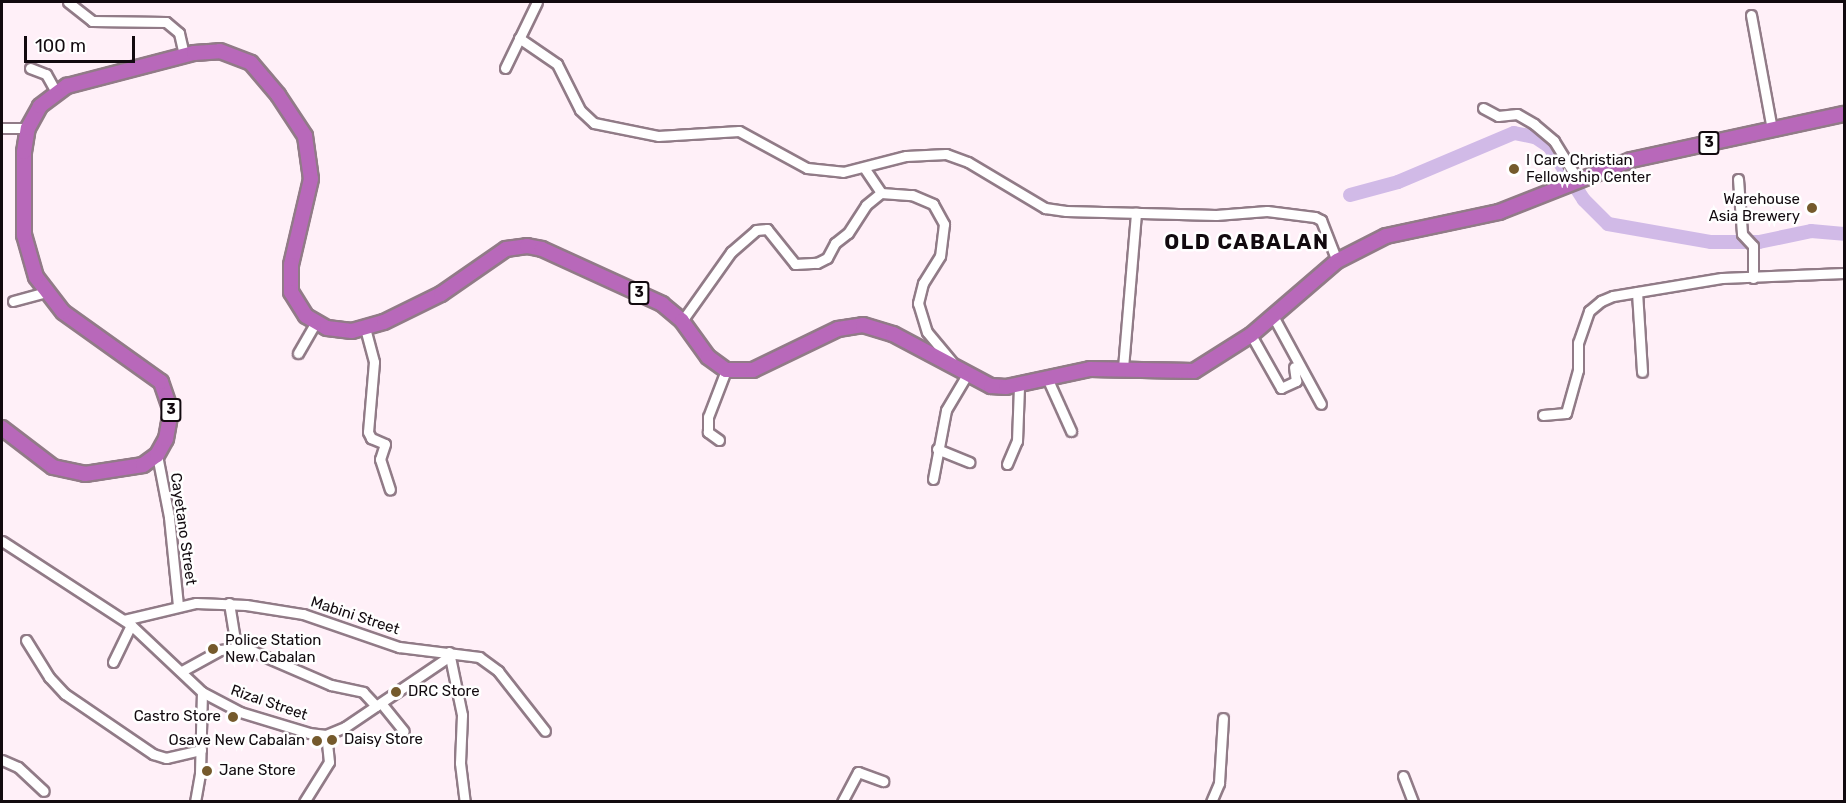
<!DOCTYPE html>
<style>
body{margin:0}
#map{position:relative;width:1846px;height:803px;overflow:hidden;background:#fff0f8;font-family:Rubik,sans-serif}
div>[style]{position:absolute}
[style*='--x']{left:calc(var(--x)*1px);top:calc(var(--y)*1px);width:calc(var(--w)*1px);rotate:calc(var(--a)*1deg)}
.river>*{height:14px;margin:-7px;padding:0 7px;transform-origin:7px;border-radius:7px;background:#d1bae7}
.roads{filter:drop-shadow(2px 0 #917b87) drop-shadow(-2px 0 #917b87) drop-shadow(0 2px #917b87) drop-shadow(0 -2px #917b87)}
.minor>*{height:9px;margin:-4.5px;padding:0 4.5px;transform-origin:4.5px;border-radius:4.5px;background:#fff}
.highway>*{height:14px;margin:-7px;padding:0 7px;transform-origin:7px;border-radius:7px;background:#b868ba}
.dots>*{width:16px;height:16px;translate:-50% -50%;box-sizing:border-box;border:3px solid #fff;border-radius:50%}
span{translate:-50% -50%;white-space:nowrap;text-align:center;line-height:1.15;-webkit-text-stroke:5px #fff;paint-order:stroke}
.shield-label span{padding:2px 4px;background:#fff;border:2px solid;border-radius:4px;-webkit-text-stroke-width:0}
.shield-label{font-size:14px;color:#120a0f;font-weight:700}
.poi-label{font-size:15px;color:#120a0f}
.left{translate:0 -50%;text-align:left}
.right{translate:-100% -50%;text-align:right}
.street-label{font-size:15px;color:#120a0f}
.district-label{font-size:21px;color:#120a0f;font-weight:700;letter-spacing:1.5px}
.frame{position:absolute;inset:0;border:3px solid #120a0f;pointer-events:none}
.scale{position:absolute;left:24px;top:36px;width:111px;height:27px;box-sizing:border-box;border:3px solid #120a0f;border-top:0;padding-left:8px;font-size:18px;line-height:21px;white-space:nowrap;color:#120a0f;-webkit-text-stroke:4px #fff;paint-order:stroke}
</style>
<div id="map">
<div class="river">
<i style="--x:1350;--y:195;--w:50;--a:-15.2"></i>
<i style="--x:1398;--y:182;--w:126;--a:-22.9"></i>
<i style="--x:1514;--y:133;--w:21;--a:11"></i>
<i style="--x:1535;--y:137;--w:17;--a:33"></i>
<i style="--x:1549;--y:146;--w:64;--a:57.1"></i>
<i style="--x:1584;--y:200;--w:34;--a:45"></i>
<i style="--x:1608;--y:224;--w:105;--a:9.9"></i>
<i style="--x:1711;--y:242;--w:48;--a:0"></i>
<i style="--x:1759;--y:242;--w:53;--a:-11.9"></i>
<i style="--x:1811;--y:231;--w:33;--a:5"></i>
</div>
<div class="roads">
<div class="minor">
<i style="--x:68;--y:2;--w:31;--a:38"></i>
<i style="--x:92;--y:21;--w:74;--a:0.8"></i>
<i style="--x:166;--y:22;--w:17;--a:40"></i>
<i style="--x:179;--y:33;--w:23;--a:77"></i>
<i style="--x:1751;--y:15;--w:116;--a:79.6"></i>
<i style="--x:519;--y:38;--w:46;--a:34.4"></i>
<i style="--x:557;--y:64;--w:51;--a:63.4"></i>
<i style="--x:580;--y:110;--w:19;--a:43"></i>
<i style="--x:594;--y:123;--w:65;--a:11.5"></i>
<i style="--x:658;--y:136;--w:81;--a:-3.5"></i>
<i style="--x:739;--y:131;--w:77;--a:28.6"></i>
<i style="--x:807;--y:168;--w:36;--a:6"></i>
<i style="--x:843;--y:172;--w:65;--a:-14.3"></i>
<i style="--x:906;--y:156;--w:40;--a:-2.9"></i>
<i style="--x:946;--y:154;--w:23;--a:20"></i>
<i style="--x:968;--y:162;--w:90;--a:30.9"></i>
<i style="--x:1045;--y:208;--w:21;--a:8"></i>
<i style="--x:1066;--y:211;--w:150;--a:1.5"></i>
<i style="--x:1216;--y:215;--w:51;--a:-4.5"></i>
<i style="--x:1267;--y:211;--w:48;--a:7.1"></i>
<i style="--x:1315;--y:217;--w:7;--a:27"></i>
<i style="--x:1321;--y:220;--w:44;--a:68.7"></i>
<i style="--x:30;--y:68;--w:17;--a:21"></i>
<i style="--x:46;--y:74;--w:21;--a:61"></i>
<i style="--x:505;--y:68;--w:73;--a:-64.1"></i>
<i style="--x:1483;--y:108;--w:17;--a:28"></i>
<i style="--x:1498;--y:116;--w:19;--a:-6"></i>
<i style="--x:1517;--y:114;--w:20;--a:30"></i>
<i style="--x:1534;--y:124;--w:26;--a:40"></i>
<i style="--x:1554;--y:141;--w:46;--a:58.4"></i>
<i style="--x:2;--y:128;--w:26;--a:0"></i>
<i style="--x:865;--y:169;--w:29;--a:56"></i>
<i style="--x:1738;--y:179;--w:55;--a:85.8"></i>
<i style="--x:1742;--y:234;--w:16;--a:47"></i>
<i style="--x:1753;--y:246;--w:32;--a:90"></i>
<i style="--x:1637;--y:292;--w:80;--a:86.4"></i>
<i style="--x:13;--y:301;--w:34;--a:-15"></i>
<i style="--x:1273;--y:316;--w:100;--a:61.4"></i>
<i style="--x:682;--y:321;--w:85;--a:-54.6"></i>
<i style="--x:731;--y:252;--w:33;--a:-41"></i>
<i style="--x:756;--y:230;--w:11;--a:-5"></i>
<i style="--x:767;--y:229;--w:45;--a:51.3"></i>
<i style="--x:795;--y:264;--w:22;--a:-3"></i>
<i style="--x:817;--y:263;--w:11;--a:-27"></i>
<i style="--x:827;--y:258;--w:17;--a:-62"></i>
<i style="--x:835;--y:243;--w:16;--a:-38"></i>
<i style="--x:848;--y:233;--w:33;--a:-57"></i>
<i style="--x:866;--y:205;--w:19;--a:-39"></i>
<i style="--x:881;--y:193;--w:31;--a:4"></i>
<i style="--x:912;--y:195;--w:23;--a:23"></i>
<i style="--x:933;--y:204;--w:23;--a:61"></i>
<i style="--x:944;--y:224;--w:32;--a:97"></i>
<i style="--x:940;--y:256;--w:32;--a:122"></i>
<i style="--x:923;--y:283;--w:21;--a:104"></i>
<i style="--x:918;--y:303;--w:30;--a:73"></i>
<i style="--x:927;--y:332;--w:39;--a:50"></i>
<i style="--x:365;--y:328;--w:35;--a:75"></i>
<i style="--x:374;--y:362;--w:70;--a:94.9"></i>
<i style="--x:368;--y:432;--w:7;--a:63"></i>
<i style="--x:371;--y:438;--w:15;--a:23"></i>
<i style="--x:385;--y:444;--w:16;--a:108"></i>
<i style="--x:380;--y:459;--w:32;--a:72"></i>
<i style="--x:1251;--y:335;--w:61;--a:60.5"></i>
<i style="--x:1281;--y:388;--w:17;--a:-25"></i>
<i style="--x:1296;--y:381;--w:14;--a:-98"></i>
<i style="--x:298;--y:353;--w:34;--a:-60"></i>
<i style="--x:1123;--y:368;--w:156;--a:-85.2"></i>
<i style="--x:1048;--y:380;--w:56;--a:65.7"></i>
<i style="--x:1543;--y:415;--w:23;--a:-5"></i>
<i style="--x:1566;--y:413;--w:45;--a:-74.4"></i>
<i style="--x:1578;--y:370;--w:27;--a:-90"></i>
<i style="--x:1578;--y:343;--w:34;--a:-71"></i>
<i style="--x:1589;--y:311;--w:16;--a:-40"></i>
<i style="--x:1601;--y:301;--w:13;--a:-23"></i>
<i style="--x:1613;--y:296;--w:110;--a:-9.4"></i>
<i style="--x:1722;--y:278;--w:122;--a:-2.3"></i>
<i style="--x:719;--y:440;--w:14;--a:-144"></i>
<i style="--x:708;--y:432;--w:15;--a:-90"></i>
<i style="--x:708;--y:417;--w:50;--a:-69"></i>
<i style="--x:937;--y:449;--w:35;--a:22"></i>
<i style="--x:157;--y:455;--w:63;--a:79"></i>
<i style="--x:169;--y:517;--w:89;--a:84.2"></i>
<i style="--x:1007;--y:464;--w:25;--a:-67"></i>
<i style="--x:1017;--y:441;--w:54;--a:-87.9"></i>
<i style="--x:933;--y:479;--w:70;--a:-79.3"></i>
<i style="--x:946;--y:410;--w:43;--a:-59.3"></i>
<i style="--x:2;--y:541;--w:154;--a:33.1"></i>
<i style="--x:131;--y:625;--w:98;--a:43.3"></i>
<i style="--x:202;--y:692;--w:43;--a:27.8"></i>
<i style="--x:240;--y:712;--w:72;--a:16.9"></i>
<i style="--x:309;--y:733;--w:17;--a:7"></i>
<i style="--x:326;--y:735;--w:21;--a:-23"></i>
<i style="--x:345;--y:727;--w:127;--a:-34.1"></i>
<i style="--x:229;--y:603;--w:44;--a:80.8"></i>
<i style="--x:124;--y:620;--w:74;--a:-13.3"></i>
<i style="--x:196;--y:603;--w:50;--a:2.3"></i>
<i style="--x:246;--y:605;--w:58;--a:9"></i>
<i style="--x:303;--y:614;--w:102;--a:19"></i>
<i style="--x:399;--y:647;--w:81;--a:7.1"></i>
<i style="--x:479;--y:657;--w:24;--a:36"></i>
<i style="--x:498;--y:671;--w:76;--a:51.9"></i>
<i style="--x:26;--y:640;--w:44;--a:58.1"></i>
<i style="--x:49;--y:677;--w:23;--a:47"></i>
<i style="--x:65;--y:694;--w:107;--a:34.3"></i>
<i style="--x:153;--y:754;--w:14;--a:17"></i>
<i style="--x:166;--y:758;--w:36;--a:-13"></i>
<i style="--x:449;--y:652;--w:64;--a:78.3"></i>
<i style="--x:462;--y:715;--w:48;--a:92.4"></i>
<i style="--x:460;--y:763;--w:39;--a:83"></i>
<i style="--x:113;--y:662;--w:41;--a:-64.1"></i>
<i style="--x:182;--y:671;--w:43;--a:-28.9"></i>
<i style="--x:220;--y:650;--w:23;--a:-7"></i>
<i style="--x:243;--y:647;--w:96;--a:23.4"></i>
<i style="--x:331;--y:685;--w:33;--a:12"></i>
<i style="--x:363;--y:692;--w:19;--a:47"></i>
<i style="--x:381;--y:703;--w:36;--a:51"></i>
<i style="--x:2;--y:760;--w:17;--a:24"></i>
<i style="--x:18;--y:767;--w:35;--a:43"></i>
<i style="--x:1403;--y:776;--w:28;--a:69"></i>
<i style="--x:195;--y:802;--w:29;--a:-80"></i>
<i style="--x:200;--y:773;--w:81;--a:-88.6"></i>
<i style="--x:304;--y:802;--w:47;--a:-58"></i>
<i style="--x:329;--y:762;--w:27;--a:-96"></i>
<i style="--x:842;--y:802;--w:34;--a:-62"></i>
<i style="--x:858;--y:772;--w:27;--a:20"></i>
<i style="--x:1211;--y:802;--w:21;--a:-67"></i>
<i style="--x:1219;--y:783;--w:65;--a:-86.5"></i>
</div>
<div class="highway">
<i style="--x:2;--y:428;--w:64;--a:37.4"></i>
<i style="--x:53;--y:467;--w:33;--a:12"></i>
<i style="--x:85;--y:474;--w:59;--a:-8.8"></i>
<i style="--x:143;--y:465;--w:17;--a:-36"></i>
<i style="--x:157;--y:455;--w:18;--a:-61"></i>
<i style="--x:166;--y:439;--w:28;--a:-80"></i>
<i style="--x:171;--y:411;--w:31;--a:-109"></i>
<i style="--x:161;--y:382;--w:120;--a:-144.5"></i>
<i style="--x:63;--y:312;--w:44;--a:-127.6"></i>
<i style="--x:36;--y:277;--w:44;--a:-105.9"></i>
<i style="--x:24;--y:235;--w:83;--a:-90"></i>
<i style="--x:24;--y:152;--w:24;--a:-81"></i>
<i style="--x:28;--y:128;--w:25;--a:-61"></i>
<i style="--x:40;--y:106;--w:34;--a:-37"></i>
<i style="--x:67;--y:86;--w:131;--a:-14.6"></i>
<i style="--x:194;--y:53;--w:26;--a:-4"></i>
<i style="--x:220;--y:51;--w:33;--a:21"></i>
<i style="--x:251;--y:63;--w:42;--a:49.8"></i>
<i style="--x:278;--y:95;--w:49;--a:56.6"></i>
<i style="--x:305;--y:136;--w:43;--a:82.1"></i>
<i style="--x:311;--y:179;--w:88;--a:103.1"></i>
<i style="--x:291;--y:265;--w:27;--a:90"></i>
<i style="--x:291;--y:292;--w:28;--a:58"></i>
<i style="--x:306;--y:316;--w:24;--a:30"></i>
<i style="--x:327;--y:328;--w:25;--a:7"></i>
<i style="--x:352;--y:331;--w:33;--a:-16"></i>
<i style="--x:384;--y:322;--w:64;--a:-26.2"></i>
<i style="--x:441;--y:294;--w:79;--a:-34.7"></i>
<i style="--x:506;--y:249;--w:21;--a:-8"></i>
<i style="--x:527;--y:246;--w:15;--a:11"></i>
<i style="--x:542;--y:249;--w:132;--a:24.6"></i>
<i style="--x:662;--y:304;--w:26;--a:40"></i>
<i style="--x:682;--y:321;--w:44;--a:54.2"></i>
<i style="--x:708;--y:357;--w:22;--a:36"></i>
<i style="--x:726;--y:370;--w:27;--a:0"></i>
<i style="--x:753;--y:370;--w:94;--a:-25.8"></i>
<i style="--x:838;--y:329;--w:25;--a:-9"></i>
<i style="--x:863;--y:325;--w:31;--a:17"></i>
<i style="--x:893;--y:334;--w:111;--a:28"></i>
<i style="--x:991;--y:386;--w:15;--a:4"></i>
<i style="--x:1006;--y:387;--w:86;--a:-12.1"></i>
<i style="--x:1090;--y:369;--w:104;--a:1.1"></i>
<i style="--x:1194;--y:371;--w:67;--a:-32.3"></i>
<i style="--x:1251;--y:335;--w:113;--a:-40.7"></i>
<i style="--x:1337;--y:261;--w:55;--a:-27"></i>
<i style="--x:1386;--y:236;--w:116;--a:-12"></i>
<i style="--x:1499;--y:212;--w:142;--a:-21.5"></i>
<i style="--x:1631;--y:160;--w:218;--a:-12.2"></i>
</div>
</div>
<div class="dots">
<i style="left:1514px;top:169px;background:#755a2c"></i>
<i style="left:1812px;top:208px;background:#755a2c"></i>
<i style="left:213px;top:649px;background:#755a2c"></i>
<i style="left:396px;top:692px;background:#755a2c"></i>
<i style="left:233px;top:717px;background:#755a2c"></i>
<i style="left:332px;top:740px;background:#755a2c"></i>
<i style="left:317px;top:741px;background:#755a2c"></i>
<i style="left:207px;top:771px;background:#755a2c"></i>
</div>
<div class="shield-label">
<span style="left:1709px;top:143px">3</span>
<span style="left:639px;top:293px">3</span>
<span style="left:171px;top:410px">3</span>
</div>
<div class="poi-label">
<span class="left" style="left:1526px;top:169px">I Care Christian<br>Fellowship Center</span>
<span class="right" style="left:1800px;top:208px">Warehouse<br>Asia Brewery</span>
<span class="left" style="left:225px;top:649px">Police Station<br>New Cabalan</span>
<span class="left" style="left:408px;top:692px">DRC Store</span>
<span class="right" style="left:221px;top:717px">Castro Store</span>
<span class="left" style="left:344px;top:740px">Daisy Store</span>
<span class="right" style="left:305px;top:741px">Osave New Cabalan</span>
<span class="left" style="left:219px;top:771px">Jane Store</span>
</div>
<div class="street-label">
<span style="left:183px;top:529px;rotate:82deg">Cayetano Street</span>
<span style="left:355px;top:616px;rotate:18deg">Mabini Street</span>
<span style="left:269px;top:703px;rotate:19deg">Rizal Street</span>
</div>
<div class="district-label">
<span style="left:1247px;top:242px">OLD CABALAN</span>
</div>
<div class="frame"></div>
<div class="scale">100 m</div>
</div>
